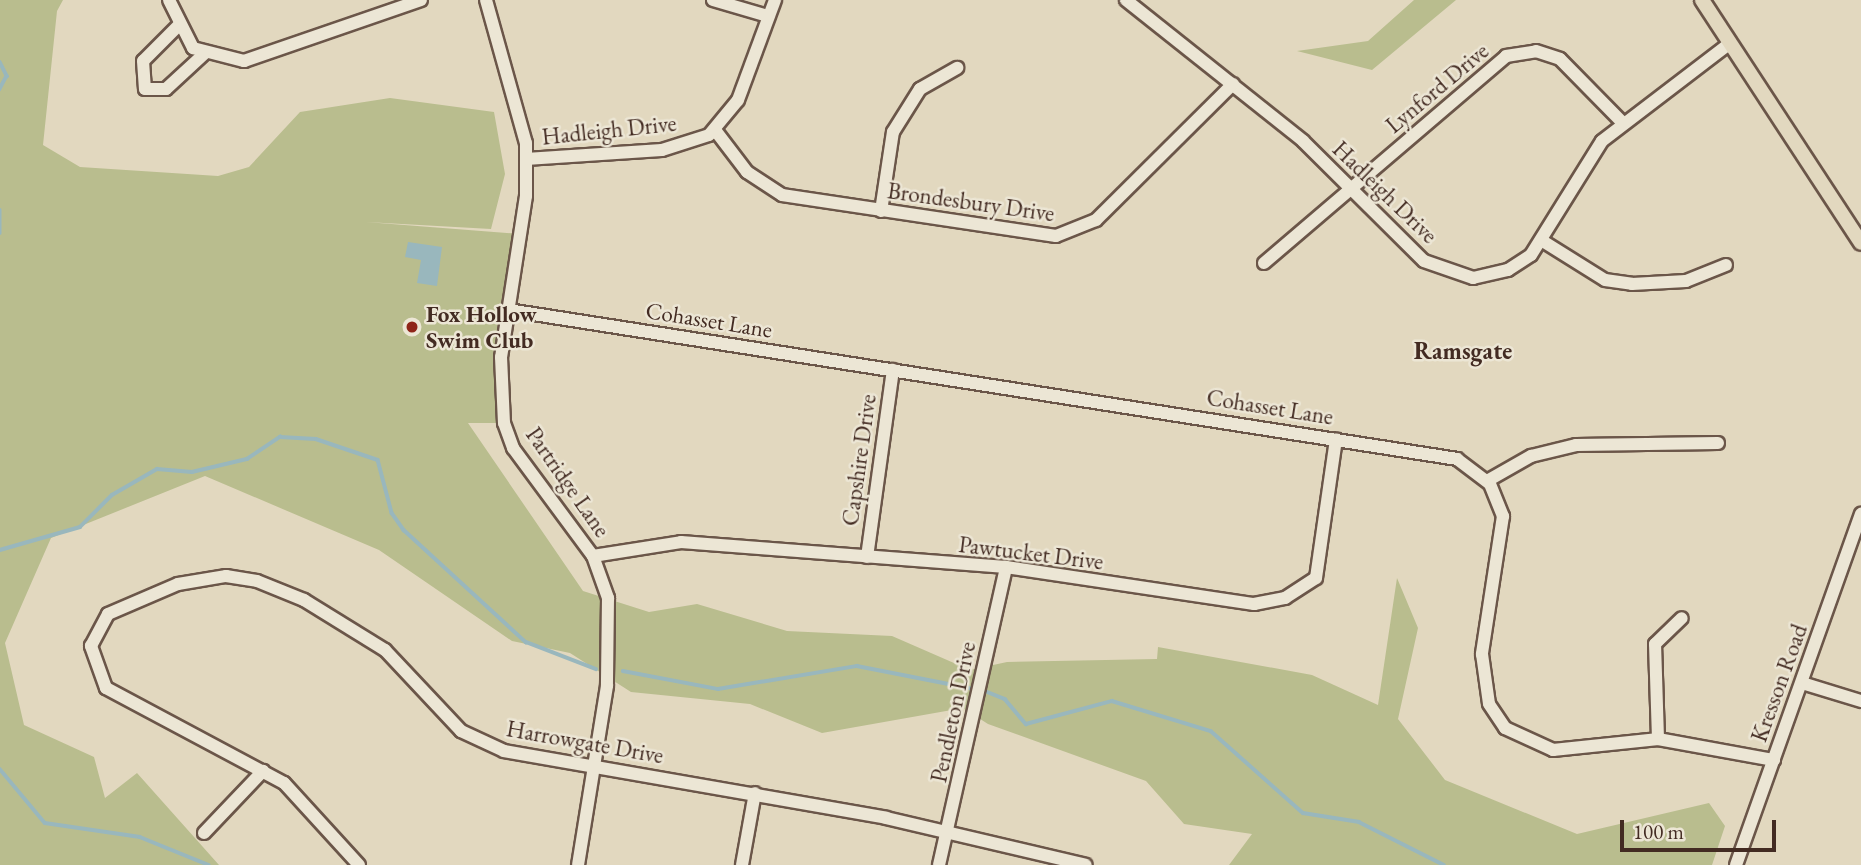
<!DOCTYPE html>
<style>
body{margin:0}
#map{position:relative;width:1861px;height:865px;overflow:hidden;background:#e2d8bf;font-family:"EB Garamond",serif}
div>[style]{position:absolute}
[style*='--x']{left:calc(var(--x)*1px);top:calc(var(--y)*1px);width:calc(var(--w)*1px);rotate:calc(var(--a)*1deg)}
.green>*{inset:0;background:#b9bd8e}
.water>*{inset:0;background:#99b7bd}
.stream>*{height:3.5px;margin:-1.75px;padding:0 1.75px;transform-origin:1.75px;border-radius:1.75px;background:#99b7bd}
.roads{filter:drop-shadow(2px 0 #6b5649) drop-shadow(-2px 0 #6b5649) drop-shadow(0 2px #6b5649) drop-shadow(0 -2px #6b5649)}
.minor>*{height:12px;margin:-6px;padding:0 6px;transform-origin:6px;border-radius:6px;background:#ece6d5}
.major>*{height:14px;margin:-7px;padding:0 7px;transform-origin:7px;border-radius:7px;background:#e2d8bf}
.dots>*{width:19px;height:19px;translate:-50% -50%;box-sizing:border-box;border:4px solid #ece6d5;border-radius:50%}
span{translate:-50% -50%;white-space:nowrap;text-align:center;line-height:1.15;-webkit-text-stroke:5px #ece6d5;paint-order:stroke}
.street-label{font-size:23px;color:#432b22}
.poi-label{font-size:23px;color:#432b22;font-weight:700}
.left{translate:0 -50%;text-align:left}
.neighbourhood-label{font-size:24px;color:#432b22;font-weight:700}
.scale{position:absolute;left:1620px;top:820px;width:156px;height:32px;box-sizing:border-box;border:4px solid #432b22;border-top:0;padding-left:9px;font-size:21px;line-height:24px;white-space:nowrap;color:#432b22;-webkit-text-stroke:5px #ece6d5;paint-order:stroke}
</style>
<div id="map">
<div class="green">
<i style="clip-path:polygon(0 0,63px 0,57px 11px,43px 145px,80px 167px,218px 176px,249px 167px,300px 112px,390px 98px,494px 112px,505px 174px,491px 229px,366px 222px,520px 234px,508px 310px,504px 423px,468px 423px,583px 591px,649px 612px,697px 604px,787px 631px,892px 636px,970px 670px,1007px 662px,1157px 659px,1158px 647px,1312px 675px,1378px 705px,1397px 578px,1418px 628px,1398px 719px,1445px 780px,1577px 834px,1709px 803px,1725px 826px,1712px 865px,1229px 865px,1252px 834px,1184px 824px,1146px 781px,988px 724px,963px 708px,822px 733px,750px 704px,631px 692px,570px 653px,512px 641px,379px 550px,205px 476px,51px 538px,5px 643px,24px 725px,94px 757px,105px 798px,137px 773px,219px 865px,0 865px)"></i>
<i style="clip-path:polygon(1414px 0,1456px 0,1372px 70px,1297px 51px,1368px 41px)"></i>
</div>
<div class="water">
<i style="clip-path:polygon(408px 242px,442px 247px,437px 286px,417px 283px,421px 260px,405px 257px)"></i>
</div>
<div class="stream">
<i style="--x:0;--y:62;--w:16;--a:63"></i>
<i style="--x:7;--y:76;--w:15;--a:118"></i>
<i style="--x:0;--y:210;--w:23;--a:90"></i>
<i style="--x:0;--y:550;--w:83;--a:-16"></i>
<i style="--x:80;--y:527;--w:45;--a:-45"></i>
<i style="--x:112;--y:495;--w:52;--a:-30"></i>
<i style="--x:157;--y:469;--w:35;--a:5"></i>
<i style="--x:192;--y:472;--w:57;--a:-13.3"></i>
<i style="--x:247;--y:459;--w:40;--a:-34"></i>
<i style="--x:280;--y:437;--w:36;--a:3"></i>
<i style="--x:316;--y:439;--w:65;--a:18.7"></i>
<i style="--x:378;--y:460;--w:55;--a:75.2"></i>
<i style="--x:392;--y:513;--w:21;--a:55"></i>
<i style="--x:404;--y:530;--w:166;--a:42.6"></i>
<i style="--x:526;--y:642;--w:75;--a:21.1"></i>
<i style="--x:623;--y:671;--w:97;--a:10.7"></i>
<i style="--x:718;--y:689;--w:141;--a:-9.4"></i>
<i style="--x:857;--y:666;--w:119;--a:11.1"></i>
<i style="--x:985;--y:691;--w:22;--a:22"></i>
<i style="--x:1005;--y:699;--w:33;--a:50"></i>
<i style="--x:1026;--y:724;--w:89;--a:-15"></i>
<i style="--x:1112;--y:701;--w:103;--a:16.9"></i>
<i style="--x:1211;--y:731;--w:123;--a:41.7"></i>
<i style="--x:1303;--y:813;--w:57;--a:9.1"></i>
<i style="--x:1359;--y:822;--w:95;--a:26.8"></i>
<i style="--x:0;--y:769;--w:70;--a:50.2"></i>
<i style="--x:45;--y:823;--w:96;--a:8.4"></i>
<i style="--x:140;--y:837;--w:74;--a:22.1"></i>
</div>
<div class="roads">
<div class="minor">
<i style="--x:169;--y:0;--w:54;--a:63.4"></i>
<i style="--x:193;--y:48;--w:53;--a:14.3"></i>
<i style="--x:244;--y:61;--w:187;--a:-19"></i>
<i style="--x:486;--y:0;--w:148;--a:74.4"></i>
<i style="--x:526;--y:143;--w:53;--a:90"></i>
<i style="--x:526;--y:196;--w:163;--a:98.8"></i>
<i style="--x:501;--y:357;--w:66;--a:87.4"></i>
<i style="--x:504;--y:423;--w:27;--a:70"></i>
<i style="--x:513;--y:448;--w:134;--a:53.5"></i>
<i style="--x:593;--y:556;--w:45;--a:70.3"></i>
<i style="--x:608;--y:598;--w:88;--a:90.7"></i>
<i style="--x:607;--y:686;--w:181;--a:99.2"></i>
<i style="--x:713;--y:0;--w:57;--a:16.2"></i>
<i style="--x:1126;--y:0;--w:226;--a:38.5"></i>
<i style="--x:1303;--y:141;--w:170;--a:44.8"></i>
<i style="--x:1424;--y:261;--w:52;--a:19.1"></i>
<i style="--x:1473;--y:278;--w:36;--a:-13"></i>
<i style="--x:1508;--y:270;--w:27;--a:-33"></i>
<i style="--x:1531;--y:255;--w:134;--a:-58.1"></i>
<i style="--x:1602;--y:141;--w:161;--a:-37.4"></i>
<i style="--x:178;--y:26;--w:49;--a:135"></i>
<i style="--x:143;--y:61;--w:28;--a:86"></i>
<i style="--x:145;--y:89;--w:21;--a:0"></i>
<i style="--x:166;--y:89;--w:53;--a:-42.7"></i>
<i style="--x:715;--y:130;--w:53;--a:52.7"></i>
<i style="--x:747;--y:172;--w:42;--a:33.3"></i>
<i style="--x:782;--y:195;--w:277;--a:8.5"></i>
<i style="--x:1056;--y:236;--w:43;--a:-21.8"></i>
<i style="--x:1096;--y:220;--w:193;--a:-44.8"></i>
<i style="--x:526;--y:159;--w:136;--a:-3.8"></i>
<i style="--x:662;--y:150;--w:49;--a:-17.7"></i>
<i style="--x:709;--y:135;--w:45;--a:-50.4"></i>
<i style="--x:738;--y:100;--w:107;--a:-69.7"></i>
<i style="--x:881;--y:211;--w:80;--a:-81.4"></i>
<i style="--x:893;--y:132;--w:51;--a:-57.9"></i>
<i style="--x:920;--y:89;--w:43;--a:-29.6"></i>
<i style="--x:1541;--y:240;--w:75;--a:32"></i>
<i style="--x:1605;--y:280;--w:27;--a:8"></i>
<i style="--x:1632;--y:284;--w:54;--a:-3.2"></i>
<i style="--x:1686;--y:281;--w:43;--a:-21.8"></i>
<i style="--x:1264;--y:263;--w:318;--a:-40.5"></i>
<i style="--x:1506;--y:56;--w:30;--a:-9"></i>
<i style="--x:1536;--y:51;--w:25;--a:18"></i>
<i style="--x:1560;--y:59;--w:88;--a:45.5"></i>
<i style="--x:508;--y:310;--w:961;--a:8.92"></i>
<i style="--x:1457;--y:459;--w:41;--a:37.1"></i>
<i style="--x:1490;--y:484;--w:35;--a:68"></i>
<i style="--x:1503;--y:516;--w:140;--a:98.7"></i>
<i style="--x:1482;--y:654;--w:50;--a:82"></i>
<i style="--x:1489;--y:704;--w:29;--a:56"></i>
<i style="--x:1505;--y:728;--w:53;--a:24.6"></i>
<i style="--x:1553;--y:750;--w:106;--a:-6"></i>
<i style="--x:1658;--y:739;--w:118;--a:10.3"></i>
<i style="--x:1487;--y:481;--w:51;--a:-29.6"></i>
<i style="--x:1531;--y:456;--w:46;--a:-13.7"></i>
<i style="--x:1576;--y:445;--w:142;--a:-0.8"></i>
<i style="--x:593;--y:556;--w:89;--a:-9"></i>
<i style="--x:681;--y:542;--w:326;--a:4.4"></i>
<i style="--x:1006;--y:567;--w:251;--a:8.5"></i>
<i style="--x:1254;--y:604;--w:32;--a:-11"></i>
<i style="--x:1285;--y:598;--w:37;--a:-33"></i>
<i style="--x:1316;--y:578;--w:140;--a:-81.8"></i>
<i style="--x:867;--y:557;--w:189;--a:-82.1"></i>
<i style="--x:1802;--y:683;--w:62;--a:17"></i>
<i style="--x:1658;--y:739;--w:95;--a:-91.8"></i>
<i style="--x:1655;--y:644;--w:37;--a:-44"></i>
<i style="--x:204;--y:833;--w:86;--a:-46.4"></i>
<i style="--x:359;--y:865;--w:111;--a:-132.4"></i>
<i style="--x:284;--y:783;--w:202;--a:-151.9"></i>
<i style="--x:106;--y:688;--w:45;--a:-109.7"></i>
<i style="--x:91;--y:646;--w:36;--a:-62"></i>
<i style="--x:108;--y:614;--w:76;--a:-23.2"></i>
<i style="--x:178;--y:584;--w:49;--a:-9.5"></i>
<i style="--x:226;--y:576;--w:31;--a:9"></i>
<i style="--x:257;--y:581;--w:51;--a:22"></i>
<i style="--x:304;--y:600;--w:95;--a:31.7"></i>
<i style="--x:385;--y:650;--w:111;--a:46.8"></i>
<i style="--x:461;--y:731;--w:47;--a:24.9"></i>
<i style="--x:504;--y:751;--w:388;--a:9.9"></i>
<i style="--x:886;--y:818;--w:205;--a:13.2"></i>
<i style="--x:742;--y:865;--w:73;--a:-79.8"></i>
<i style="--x:939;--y:865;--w:305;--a:-77.3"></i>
<i style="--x:1736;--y:865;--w:373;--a:-70.4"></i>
</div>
<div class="major">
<i style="--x:1702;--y:0;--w:290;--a:56.8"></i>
</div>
</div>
<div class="dots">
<i style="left:412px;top:327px;background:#8f2418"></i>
</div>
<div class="street-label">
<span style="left:1437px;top:88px;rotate:-40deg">Lynford Drive</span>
<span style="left:609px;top:130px;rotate:-6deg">Hadleigh Drive</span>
<span style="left:1385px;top:192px;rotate:44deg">Hadleigh Drive</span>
<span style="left:971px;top:202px;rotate:8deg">Brondesbury Drive</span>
<span style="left:709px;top:320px;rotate:9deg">Cohasset Lane</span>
<span style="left:1270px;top:407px;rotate:9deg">Cohasset Lane</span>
<span style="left:859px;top:460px;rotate:-82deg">Capshire Drive</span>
<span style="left:568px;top:482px;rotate:55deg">Partridge Lane</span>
<span style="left:1031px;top:553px;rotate:7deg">Pawtucket Drive</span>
<span style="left:1779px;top:683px;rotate:-70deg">Kresson Road</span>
<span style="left:953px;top:712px;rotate:-78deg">Pendleton Drive</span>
<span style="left:585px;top:742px;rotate:10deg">Harrowgate Drive</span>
</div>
<div class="poi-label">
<span class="left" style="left:426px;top:327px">Fox Hollow<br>Swim Club</span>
</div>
<div class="neighbourhood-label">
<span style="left:1463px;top:351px">Ramsgate</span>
</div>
<div class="scale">100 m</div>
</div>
